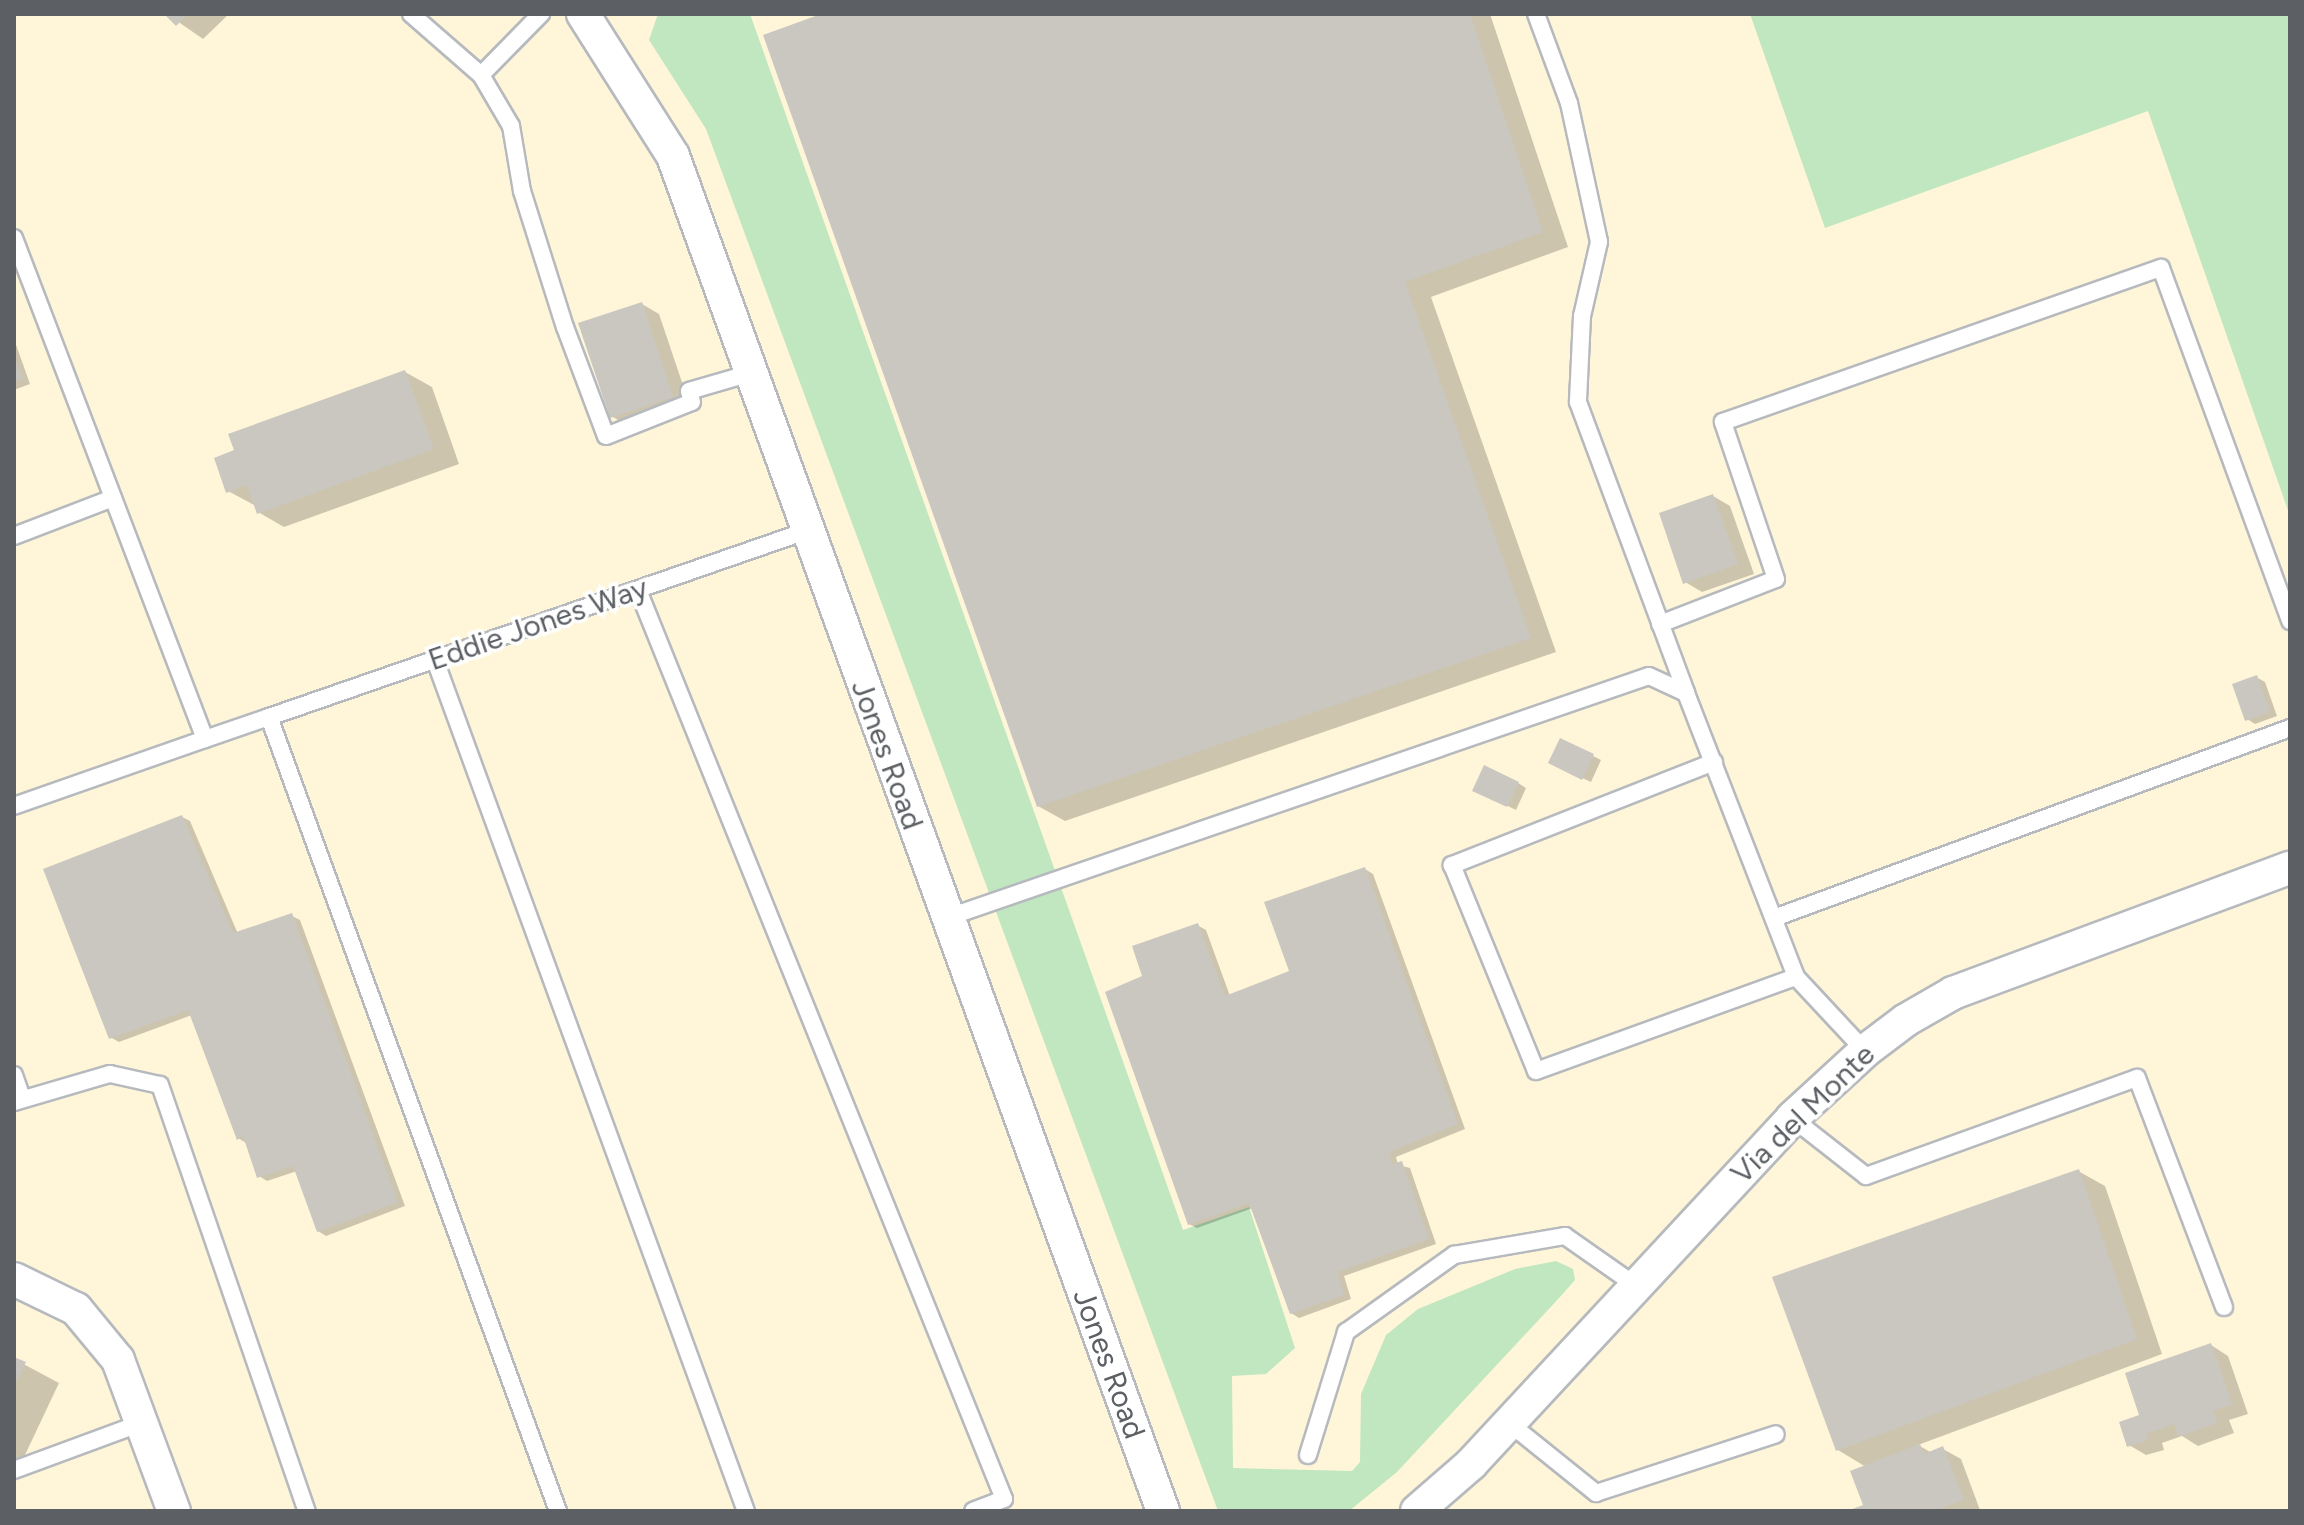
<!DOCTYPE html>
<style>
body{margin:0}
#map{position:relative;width:2304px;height:1525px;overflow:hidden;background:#efede4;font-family:Figtree,sans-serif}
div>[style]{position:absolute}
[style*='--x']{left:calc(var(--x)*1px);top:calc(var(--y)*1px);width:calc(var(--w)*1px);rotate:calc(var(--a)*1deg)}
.commercial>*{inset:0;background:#fff6d9}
.green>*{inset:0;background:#c0e7c0}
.shadow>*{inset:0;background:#0003}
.building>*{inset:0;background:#cac7c1}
.roads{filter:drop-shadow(2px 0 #b6babe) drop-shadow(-2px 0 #b6babe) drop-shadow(0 2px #b6babe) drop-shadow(0 -2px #b6babe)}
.lane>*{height:16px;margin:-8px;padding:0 8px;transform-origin:8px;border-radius:8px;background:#fff}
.street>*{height:32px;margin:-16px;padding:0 16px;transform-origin:16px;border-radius:16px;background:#fff}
span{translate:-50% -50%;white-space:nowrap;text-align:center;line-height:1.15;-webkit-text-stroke:7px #fff;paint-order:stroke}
.street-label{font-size:30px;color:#5c6065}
.frame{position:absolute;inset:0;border:16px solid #5c6065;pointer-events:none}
</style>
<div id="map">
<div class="commercial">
<i style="clip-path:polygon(14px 14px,2290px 14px,2290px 1511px,14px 1511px)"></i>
</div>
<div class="green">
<i style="clip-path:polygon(658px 14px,750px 14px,1183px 1230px,1249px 1207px,1295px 1348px,1266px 1374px,1232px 1376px,1233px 1468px,1352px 1471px,1360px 1462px,1361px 1394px,1386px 1335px,1418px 1309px,1515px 1269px,1556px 1261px,1573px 1269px,1575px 1280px,1560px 1297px,1397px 1472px,1349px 1511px,1218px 1511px,706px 129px,649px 40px)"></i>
<i style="clip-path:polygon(1750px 14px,2290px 14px,2290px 516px,2148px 111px,1825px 228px)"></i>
</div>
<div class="shadow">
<i style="clip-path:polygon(167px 14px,229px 14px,203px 39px)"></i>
<i style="clip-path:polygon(827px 14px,1490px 14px,1568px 247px,1431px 297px,1556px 652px,1065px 821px,1038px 806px)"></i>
<i style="clip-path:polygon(642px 304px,659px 314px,690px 406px,629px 426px,611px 416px)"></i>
<i style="clip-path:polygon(14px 339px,30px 384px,14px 390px)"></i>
<i style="clip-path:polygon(405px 372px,432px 387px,459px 464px,284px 527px,258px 512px,256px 506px,228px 491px)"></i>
<i style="clip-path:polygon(1713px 496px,1730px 506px,1754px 574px,1702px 592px,1685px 582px)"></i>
<i style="clip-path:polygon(2256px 677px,2265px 682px,2277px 716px,2255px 724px,2247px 719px)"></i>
<i style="clip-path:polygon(1561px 740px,1601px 760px,1591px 782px,1558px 767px)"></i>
<i style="clip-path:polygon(1518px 783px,1526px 788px,1516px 810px,1483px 794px)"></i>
<i style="clip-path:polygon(182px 817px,190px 821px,238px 934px,292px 916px,300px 920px,405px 1206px,326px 1236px,318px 1231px,297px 1171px,267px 1181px,259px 1176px,246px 1143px,238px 1138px,192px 1015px,119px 1042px,110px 1037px)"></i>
<i style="clip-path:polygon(1365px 869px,1373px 874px,1465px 1129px,1396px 1157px,1398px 1165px,1410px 1168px,1436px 1244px,1344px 1276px,1351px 1299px,1299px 1318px,1291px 1313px,1253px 1208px,1197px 1228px,1189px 1224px,1144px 977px,1197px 925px,1206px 930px,1230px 996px,1292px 973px)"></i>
<i style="clip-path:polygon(2078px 1171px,2105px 1186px,2162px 1354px,1918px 1445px,1932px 1453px,1943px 1449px,1961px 1459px,1980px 1510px,1852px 1511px,1866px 1506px,1866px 1467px,1838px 1450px)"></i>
<i style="clip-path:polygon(2211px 1345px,2228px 1356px,2248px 1414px,2229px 1420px,2234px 1433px,2198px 1446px,2182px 1436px,2162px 1443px,2164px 1450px,2146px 1455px,2129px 1445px)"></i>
<i style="clip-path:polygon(14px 1359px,59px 1383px,16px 1474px,14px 1474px)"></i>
</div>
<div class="building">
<i style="clip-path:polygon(164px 14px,188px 14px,176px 26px)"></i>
<i style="clip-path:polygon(821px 14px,1470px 14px,1543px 232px,1405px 282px,1531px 638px,1037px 807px,763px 35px)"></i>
<i style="clip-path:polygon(642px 302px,673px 397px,610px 418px,578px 323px)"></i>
<i style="clip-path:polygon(14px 355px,23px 379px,14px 383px)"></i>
<i style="clip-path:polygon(405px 370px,434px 449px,257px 514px,247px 485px,226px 493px,214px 458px,234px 450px,228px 434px)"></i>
<i style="clip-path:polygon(1713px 494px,1738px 564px,1683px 584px,1659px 513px)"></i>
<i style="clip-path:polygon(2257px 675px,2270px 712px,2245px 721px,2232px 684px)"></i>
<i style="clip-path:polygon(1560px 738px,1594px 754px,1582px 780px,1548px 763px)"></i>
<i style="clip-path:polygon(1484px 765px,1519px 782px,1507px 807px,1472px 791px)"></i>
<i style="clip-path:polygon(182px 815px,233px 933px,292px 913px,398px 1202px,317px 1232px,293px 1166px,257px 1178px,243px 1136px,237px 1140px,188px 1010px,109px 1039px,43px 869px)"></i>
<i style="clip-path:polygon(1365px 867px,1458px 1124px,1389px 1152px,1392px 1164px,1402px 1161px,1429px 1239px,1337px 1272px,1344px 1295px,1290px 1314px,1249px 1203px,1188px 1225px,1105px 992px,1142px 976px,1132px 946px,1198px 923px,1225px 996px,1289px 971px,1264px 902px)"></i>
<i style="clip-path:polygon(2079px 1169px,2137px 1339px,1836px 1451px,1772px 1277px)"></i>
<i style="clip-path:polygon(2211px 1343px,2232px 1404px,2213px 1411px,2217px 1423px,2178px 1437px,2174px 1424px,2146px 1434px,2148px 1440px,2127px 1447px,2119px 1422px,2139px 1415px,2125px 1373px)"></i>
<i style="clip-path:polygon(14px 1357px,26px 1362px,14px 1387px)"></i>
<i style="clip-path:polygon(1920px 1444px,1924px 1454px,1943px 1446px,1964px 1500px,1934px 1511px,1847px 1511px,1863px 1505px,1850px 1471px)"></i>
</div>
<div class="roads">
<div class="lane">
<i style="--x:411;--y:14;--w:93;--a:41.1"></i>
<i style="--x:481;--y:75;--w:59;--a:59.5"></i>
<i style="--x:511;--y:126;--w:66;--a:80.4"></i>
<i style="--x:522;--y:191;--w:143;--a:72.5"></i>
<i style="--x:565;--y:327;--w:116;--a:69.4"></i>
<i style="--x:606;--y:436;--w:92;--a:-21.6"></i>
<i style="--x:692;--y:402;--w:11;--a:-105"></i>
<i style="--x:689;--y:391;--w:65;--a:-16.2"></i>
<i style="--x:1536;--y:14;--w:95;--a:69.7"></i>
<i style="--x:1569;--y:103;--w:142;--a:77.8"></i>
<i style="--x:1599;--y:242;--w:76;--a:102.9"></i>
<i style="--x:1582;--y:316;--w:86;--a:92.7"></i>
<i style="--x:1578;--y:402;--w:310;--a:69.6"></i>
<i style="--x:1686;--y:693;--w:305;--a:68.8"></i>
<i style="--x:1796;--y:977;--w:101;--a:47"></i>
<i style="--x:481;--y:75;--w:86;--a:-45.5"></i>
<i style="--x:14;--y:238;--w:536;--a:69.13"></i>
<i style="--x:205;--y:739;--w:202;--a:160.7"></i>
<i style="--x:14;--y:536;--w:106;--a:-21"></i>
<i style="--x:638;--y:590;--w:980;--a:68.07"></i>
<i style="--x:1004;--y:1499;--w:33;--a:159"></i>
<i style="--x:1660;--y:624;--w:124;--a:-21.2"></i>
<i style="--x:1776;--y:579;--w:166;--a:-108.7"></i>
<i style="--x:1723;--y:422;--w:464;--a:-19.4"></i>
<i style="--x:2161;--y:268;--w:376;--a:69.9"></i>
<i style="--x:435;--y:660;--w:906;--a:69.93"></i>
<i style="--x:269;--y:717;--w:568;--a:-19.1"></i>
<i style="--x:205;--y:739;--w:68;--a:-19"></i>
<i style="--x:269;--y:717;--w:845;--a:70"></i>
<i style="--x:1714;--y:762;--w:282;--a:158.5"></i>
<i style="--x:1452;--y:865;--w:222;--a:67.8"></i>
<i style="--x:1536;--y:1071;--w:276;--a:-19.9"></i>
<i style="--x:946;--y:918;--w:743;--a:-19"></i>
<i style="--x:1649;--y:676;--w:41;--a:24.7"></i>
<i style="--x:1774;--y:918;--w:550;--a:-20.21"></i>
<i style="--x:14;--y:1075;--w:24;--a:71"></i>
<i style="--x:14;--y:1102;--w:100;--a:-16.3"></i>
<i style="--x:110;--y:1074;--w:51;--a:12.4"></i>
<i style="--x:160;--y:1085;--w:451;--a:71"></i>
<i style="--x:1792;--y:1118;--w:94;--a:38.1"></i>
<i style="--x:1866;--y:1176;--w:288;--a:-19.9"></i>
<i style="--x:2137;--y:1078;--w:245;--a:69.2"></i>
<i style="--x:1509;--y:1423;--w:112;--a:38.8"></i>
<i style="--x:1596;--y:1493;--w:189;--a:-18.1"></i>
<i style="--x:1308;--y:1455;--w:129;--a:-72.8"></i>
<i style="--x:1346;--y:1332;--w:133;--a:-35.5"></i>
<i style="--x:1454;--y:1255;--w:113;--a:-9.7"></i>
<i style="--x:1565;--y:1236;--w:85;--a:35"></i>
<i style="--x:14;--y:1470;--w:135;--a:-20.3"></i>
</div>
<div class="street">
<i style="--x:583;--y:14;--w:168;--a:57.6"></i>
<i style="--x:673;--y:156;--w:1441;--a:70.12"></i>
<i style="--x:14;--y:1279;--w:69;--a:25.8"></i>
<i style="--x:76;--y:1309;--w:66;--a:50.5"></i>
<i style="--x:118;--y:1360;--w:161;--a:69.7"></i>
<i style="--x:1417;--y:1511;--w:72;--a:-41"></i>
<i style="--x:1471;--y:1464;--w:472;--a:-47.1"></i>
<i style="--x:1792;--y:1118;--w:99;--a:-42.5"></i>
<i style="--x:1865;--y:1051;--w:51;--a:-37.1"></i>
<i style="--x:1906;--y:1020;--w:54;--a:-29.9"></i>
<i style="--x:1953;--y:993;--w:359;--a:-20.4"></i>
</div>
</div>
<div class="street-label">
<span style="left:538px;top:624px;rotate:-19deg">Eddie Jones Way</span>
<span style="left:887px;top:755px;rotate:70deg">Jones Road</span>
<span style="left:1803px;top:1114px;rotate:-44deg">Via del Monte</span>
<span style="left:1109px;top:1364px;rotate:70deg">Jones Road</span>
</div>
<div class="frame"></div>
</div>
